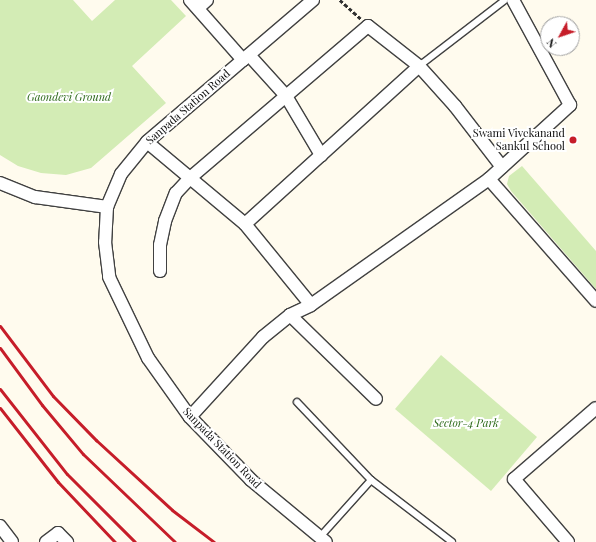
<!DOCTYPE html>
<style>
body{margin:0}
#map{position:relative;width:596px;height:542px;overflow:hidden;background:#fffbee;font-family:"Playfair Display",serif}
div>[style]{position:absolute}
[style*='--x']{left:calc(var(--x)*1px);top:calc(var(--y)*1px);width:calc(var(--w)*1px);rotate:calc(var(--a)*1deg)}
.green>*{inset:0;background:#d3ecb5}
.path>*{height:2.5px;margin-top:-1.25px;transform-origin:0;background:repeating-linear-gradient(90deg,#303030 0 4px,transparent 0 6px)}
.roads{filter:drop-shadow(1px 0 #414141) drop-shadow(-1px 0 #414141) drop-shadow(0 1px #414141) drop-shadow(0 -1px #414141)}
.lane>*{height:6px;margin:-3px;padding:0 3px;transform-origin:3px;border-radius:3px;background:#fff}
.street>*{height:12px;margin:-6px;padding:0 6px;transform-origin:6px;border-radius:6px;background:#fff}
.rail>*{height:3px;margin:-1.5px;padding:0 1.5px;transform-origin:1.5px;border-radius:1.5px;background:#c61d29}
.dots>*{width:11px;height:11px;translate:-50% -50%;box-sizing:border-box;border:2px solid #fff;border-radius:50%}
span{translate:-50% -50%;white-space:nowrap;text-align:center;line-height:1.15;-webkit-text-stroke:4px #fff;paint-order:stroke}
.park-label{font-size:11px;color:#2c691a;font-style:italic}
.street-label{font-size:11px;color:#0e0e0e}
.poi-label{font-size:11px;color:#0e0e0e}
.right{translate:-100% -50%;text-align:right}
.north{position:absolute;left:540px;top:16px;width:40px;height:40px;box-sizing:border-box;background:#fff;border:1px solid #9f9f9f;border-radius:50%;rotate:230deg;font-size:11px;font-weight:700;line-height:16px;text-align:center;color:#0e0e0e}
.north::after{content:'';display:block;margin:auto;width:14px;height:18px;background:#c61d29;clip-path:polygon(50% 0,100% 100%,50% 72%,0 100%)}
</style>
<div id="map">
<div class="green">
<i style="clip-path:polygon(0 0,73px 0,92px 21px,115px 0,171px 0,186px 16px,132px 66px,166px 103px,91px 168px,66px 175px,41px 173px,18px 166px,0 155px)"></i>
<i style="clip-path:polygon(522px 166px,596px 251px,596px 289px,511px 191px,507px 184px,509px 176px)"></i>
<i style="clip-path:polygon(441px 355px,537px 437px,491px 491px,395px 409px)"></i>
</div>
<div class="path">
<i style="--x:340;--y:0;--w:28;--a:42"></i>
</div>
<div class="roads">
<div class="lane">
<i style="--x:419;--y:66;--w:108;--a:-37.5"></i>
<i style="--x:297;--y:402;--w:108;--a:46.5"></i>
<i style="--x:371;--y:480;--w:102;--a:37.4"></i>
<i style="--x:319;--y:538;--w:78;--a:-48.1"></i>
</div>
<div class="street">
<i style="--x:190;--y:0;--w:80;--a:48.5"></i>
<i style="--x:313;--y:0;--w:218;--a:139.5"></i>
<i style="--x:147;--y:142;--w:41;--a:129.1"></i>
<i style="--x:121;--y:174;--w:36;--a:113"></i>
<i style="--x:107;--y:207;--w:35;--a:93"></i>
<i style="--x:105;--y:242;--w:35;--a:83"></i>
<i style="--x:109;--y:277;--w:90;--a:64.3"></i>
<i style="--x:148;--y:358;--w:72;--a:54.6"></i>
<i style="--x:190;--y:417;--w:88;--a:45.9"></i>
<i style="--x:251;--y:480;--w:97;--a:39.6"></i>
<i style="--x:198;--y:8;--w:12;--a:-42"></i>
<i style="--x:249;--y:55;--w:55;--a:47.9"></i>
<i style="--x:286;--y:96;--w:69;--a:59.3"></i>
<i style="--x:147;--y:142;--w:128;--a:39.9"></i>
<i style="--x:245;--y:224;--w:104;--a:50.8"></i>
<i style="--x:489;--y:179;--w:162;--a:48.7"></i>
<i style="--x:0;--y:183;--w:38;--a:22"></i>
<i style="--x:35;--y:197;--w:73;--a:7.9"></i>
<i style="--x:245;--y:224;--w:235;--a:-42.2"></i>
<i style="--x:160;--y:271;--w:26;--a:-90"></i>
<i style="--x:160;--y:245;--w:25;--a:-78"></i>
<i style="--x:165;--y:221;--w:30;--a:-69"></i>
<i style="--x:176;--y:193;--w:21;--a:-47"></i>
<i style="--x:190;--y:178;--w:234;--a:-40.5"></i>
<i style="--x:368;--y:26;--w:65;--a:38.1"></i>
<i style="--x:419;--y:66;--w:54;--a:48"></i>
<i style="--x:455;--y:106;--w:77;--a:52.4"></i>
<i style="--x:290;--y:315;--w:120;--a:44.3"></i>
<i style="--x:190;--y:417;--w:108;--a:-47.6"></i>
<i style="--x:263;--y:337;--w:35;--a:-39"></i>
<i style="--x:290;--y:315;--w:23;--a:-25"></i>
<i style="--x:311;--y:305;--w:218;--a:-35.3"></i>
<i style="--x:489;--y:179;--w:110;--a:-42.4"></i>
<i style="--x:570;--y:105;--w:119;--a:-118.5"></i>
<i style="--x:0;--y:526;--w:20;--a:53"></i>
<i style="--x:46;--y:542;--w:15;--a:-37"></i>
<i style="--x:58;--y:533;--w:13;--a:45"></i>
<i style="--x:568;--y:542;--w:83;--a:-130.6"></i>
<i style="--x:514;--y:479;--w:108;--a:-40.9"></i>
</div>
</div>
<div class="rail">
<i style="--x:0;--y:326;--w:88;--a:52.9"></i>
<i style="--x:53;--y:396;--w:62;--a:45.7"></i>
<i style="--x:96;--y:440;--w:103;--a:42.6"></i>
<i style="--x:172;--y:510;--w:53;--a:37.3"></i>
<i style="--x:0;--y:348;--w:71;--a:53.6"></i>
<i style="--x:42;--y:405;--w:64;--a:50.1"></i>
<i style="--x:83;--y:454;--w:127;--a:43.7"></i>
<i style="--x:0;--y:389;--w:108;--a:51.8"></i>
<i style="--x:67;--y:474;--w:96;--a:45"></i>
<i style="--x:0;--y:408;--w:94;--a:51.9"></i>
<i style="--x:58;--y:482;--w:83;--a:46.5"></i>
</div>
<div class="dots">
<i style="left:573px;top:140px;background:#c61d29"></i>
</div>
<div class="park-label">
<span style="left:69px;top:97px">Gaondevi Ground</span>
<span style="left:466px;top:423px">Sector-4 Park</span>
</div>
<div class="street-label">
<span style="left:188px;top:107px;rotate:-41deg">Sanpada Station Road</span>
<span style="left:222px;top:448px;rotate:46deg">Sanpada Station Road</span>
</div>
<div class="poi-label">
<span class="right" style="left:565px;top:140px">Swami Vivekanand<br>Sankul School</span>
</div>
<div class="north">N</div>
</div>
